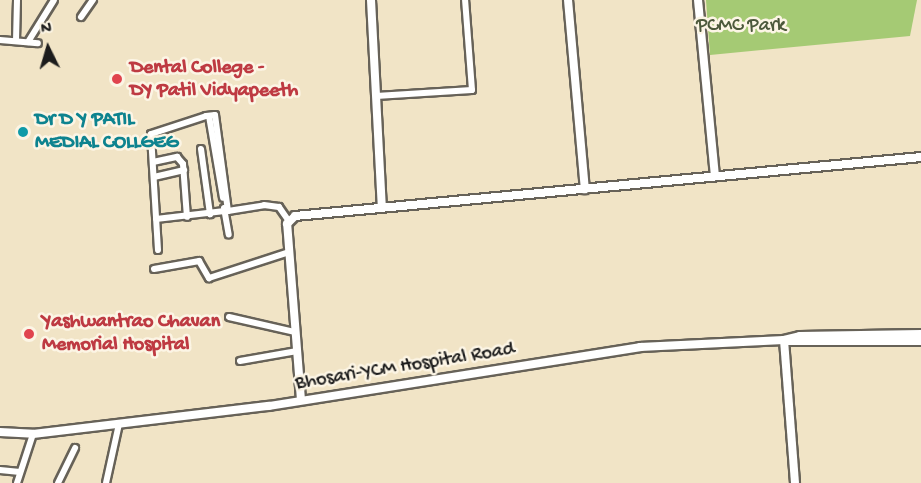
<!DOCTYPE html>
<style>
body{margin:0}
#map{position:relative;width:921px;height:483px;overflow:hidden;background:#f1e4c6;font-family:"Gochi Hand",sans-serif}
div>[style]{position:absolute}
[style*='--x']{left:calc(var(--x)*1px);top:calc(var(--y)*1px);width:calc(var(--w)*1px);rotate:calc(var(--a)*1deg)}
.green>*{inset:0;background:#a5ca74}
.roads{filter:drop-shadow(2px 0 #676258) drop-shadow(-2px 0 #676258) drop-shadow(0 2px #676258) drop-shadow(0 -2px #676258)}
.street>*{height:6px;margin:-3px;padding:0 3px;transform-origin:3px;border-radius:3px;background:#fff}
.secondary>*{height:8px;margin:-4px;padding:0 4px;transform-origin:4px;border-radius:4px;background:#fff}
.dots>*{width:16px;height:16px;translate:-50% -50%;box-sizing:border-box;border:3px solid #fcf5e5;border-radius:50%}
span{translate:-50% -50%;white-space:nowrap;text-align:center;line-height:1.15;-webkit-text-stroke:5px #fcf5e5;paint-order:stroke}
.park-label{font-size:20px;color:#4c593b}
.health-label{font-size:20px;color:#be3a42;font-weight:700}
.left{translate:0 -50%;text-align:left}
.culture-label{font-size:20px;color:#0d838f;font-weight:700}
.street-label{font-size:20px;color:#1c1c1c}
.north{position:absolute;left:18px;top:18px;width:60px;height:60px;-webkit-text-stroke:4px #fcf5e5;paint-order:stroke;rotate:355deg;font-size:16px;font-weight:700;line-height:24px;text-align:center;color:#1c1c1c}
.north::after{content:'';display:block;margin:auto;width:21px;height:27px;background:#1c1c1c;clip-path:polygon(50% 0,100% 100%,50% 72%,0 100%)}
</style>
<div id="map">
<div class="green">
<i style="clip-path:polygon(706px 0,917px 0,910px 36px,710px 55px)"></i>
</div>
<div class="roads">
<div class="street">
<i style="--x:81;--y:17;--w:21;--a:-55"></i>
<i style="--x:0;--y:40;--w:38;--a:5"></i>
<i style="--x:16;--y:41;--w:41;--a:-88.6"></i>
<i style="--x:28;--y:42;--w:49;--a:-58.2"></i>
<i style="--x:376;--y:96;--w:96;--a:-3.6"></i>
<i style="--x:472;--y:90;--w:90;--a:-94.4"></i>
<i style="--x:209;--y:116;--w:83;--a:80.3"></i>
<i style="--x:201;--y:149;--w:66;--a:82.1"></i>
<i style="--x:153;--y:162;--w:25;--a:-12"></i>
<i style="--x:177;--y:157;--w:9;--a:49"></i>
<i style="--x:183;--y:164;--w:53;--a:85.7"></i>
<i style="--x:154;--y:177;--w:31;--a:-13"></i>
<i style="--x:224;--y:208;--w:27;--a:80"></i>
<i style="--x:156;--y:219;--w:69;--a:-6.6"></i>
<i style="--x:158;--y:250;--w:116;--a:-93.5"></i>
<i style="--x:151;--y:134;--w:58;--a:-18.1"></i>
<i style="--x:206;--y:116;--w:9;--a:-6"></i>
<i style="--x:215;--y:115;--w:97;--a:82.3"></i>
<i style="--x:228;--y:211;--w:36;--a:-9"></i>
<i style="--x:264;--y:205;--w:15;--a:8"></i>
<i style="--x:279;--y:207;--w:16;--a:55"></i>
<i style="--x:154;--y:269;--w:46;--a:-10.1"></i>
<i style="--x:199;--y:261;--w:20;--a:60"></i>
<i style="--x:209;--y:278;--w:84;--a:-18"></i>
<i style="--x:229;--y:317;--w:68;--a:12.8"></i>
<i style="--x:240;--y:361;--w:58;--a:-10"></i>
<i style="--x:0;--y:470;--w:20;--a:6"></i>
<i style="--x:17;--y:483;--w:52;--a:-71.9"></i>
<i style="--x:58;--y:483;--w:39;--a:-64"></i>
<i style="--x:106;--y:483;--w:60;--a:-77.6"></i>
</div>
<div class="secondary">
<i style="--x:371;--y:0;--w:208;--a:87"></i>
<i style="--x:568;--y:0;--w:190;--a:84.9"></i>
<i style="--x:698;--y:0;--w:177;--a:84.5"></i>
<i style="--x:784;--y:340;--w:143;--a:85.6"></i>
<i style="--x:787;--y:341;--w:134;--a:0"></i>
<i style="--x:301;--y:400;--w:177;--a:-94.5"></i>
<i style="--x:287;--y:224;--w:11;--a:-45"></i>
<i style="--x:295;--y:216;--w:629;--a:-5.38"></i>
<i style="--x:0;--y:432;--w:33;--a:3"></i>
<i style="--x:33;--y:434;--w:238;--a:-6.8"></i>
<i style="--x:269;--y:406;--w:376;--a:-9"></i>
<i style="--x:640;--y:347;--w:144;--a:-2.8"></i>
<i style="--x:784;--y:340;--w:16;--a:-14"></i>
<i style="--x:800;--y:336;--w:121;--a:-0.9"></i>
</div>
</div>
<div class="dots">
<i style="left:117px;top:79px;background:#e0444e"></i>
<i style="left:23px;top:132px;background:#0f9aa8"></i>
<i style="left:29px;top:334px;background:#e0444e"></i>
</div>
<div class="park-label">
<span style="left:741px;top:26px">PCMC Park</span>
</div>
<div class="health-label">
<span class="left" style="left:130px;top:80px">Dental College -<br>DY Patil Vidyapeeth</span>
<span class="left" style="left:42px;top:334px">Yashwantrao Chavan<br>Memorial Hospital</span>
</div>
<div class="culture-label">
<span class="left" style="left:35px;top:132px">Dr D Y PATIL<br>MEDIAL COLLGEG</span>
</div>
<div class="street-label">
<span style="left:405px;top:367px;rotate:-9deg">Bhosari-YCM Hospital Road</span>
</div>
<div class="north">N</div>
</div>
